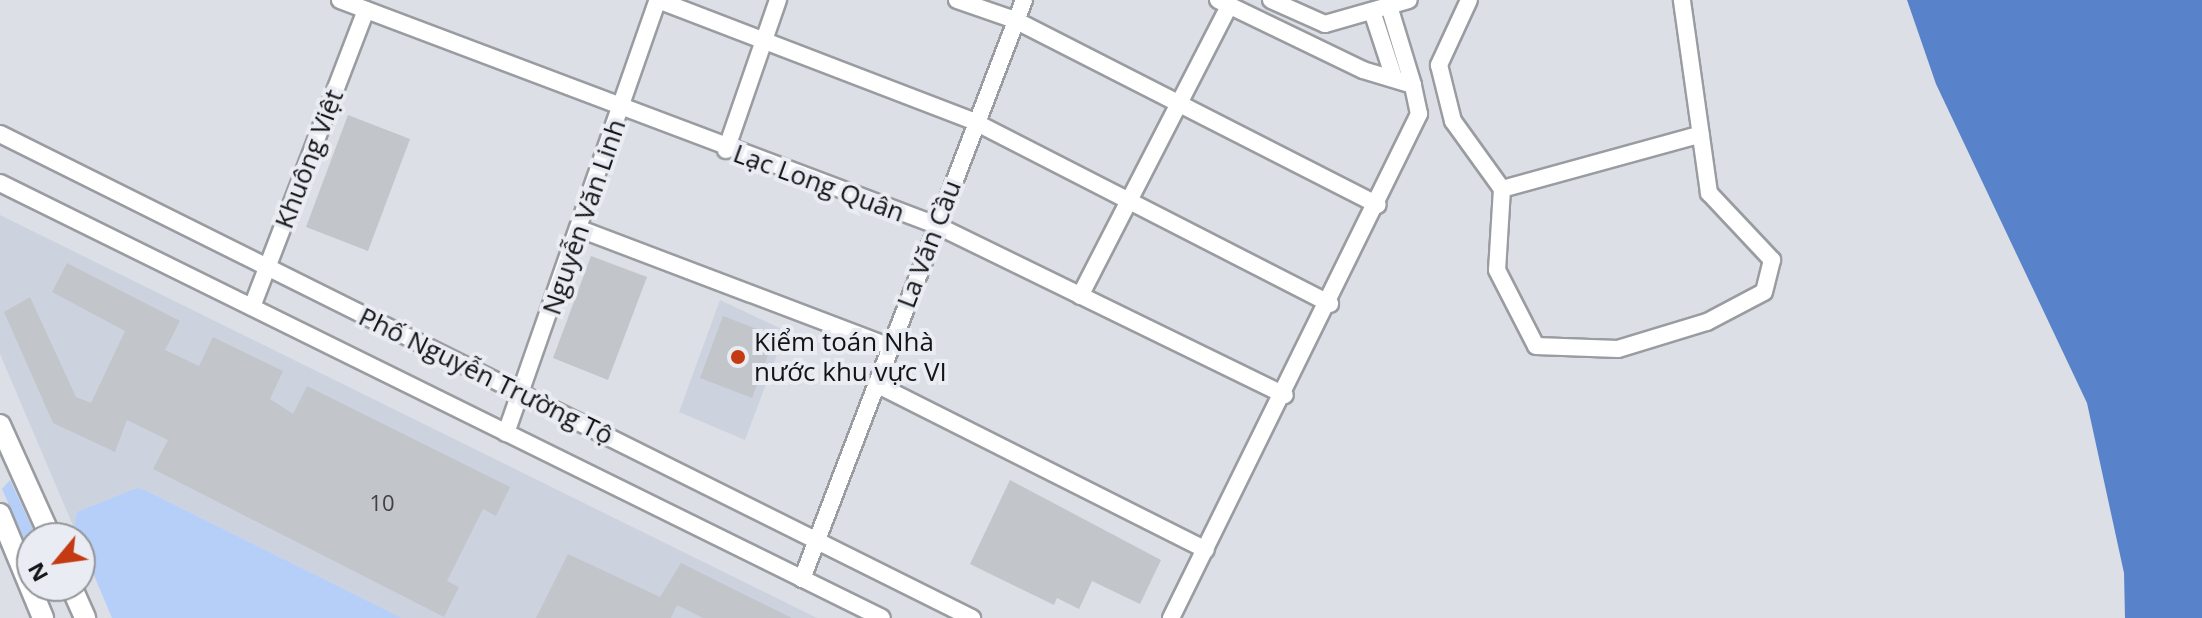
<!DOCTYPE html>
<meta charset="utf-8">
<style>
body{margin:0}
#map{position:relative;width:2202px;height:618px;overflow:hidden;background:#dcdfe5;font-family:"Open Sans",sans-serif}
div>[style]{position:absolute}
[style*='--x']{left:calc(var(--x)*1px);top:calc(var(--y)*1px);width:calc(var(--w)*1px);rotate:calc(var(--a)*1deg)}
.built>*{inset:0;background:#ccd3df}
.green>*{inset:0;background:#b6cff8}
.water>*{inset:0;background:#5883cb}
.building>*{inset:0;background:#c2c5ca}
.roads{filter:drop-shadow(2px 0 #999ca0) drop-shadow(-2px 0 #999ca0) drop-shadow(0 2px #999ca0) drop-shadow(0 -2px #999ca0)}
.minor>*{height:16px;margin:-8px;padding:0 8px;transform-origin:8px;border-radius:8px;background:#fff}
.major>*{height:20px;margin:-10px;padding:0 10px;transform-origin:10px;border-radius:10px;background:#fff}
.dots>*{width:22px;height:22px;translate:-50% -50%;box-sizing:border-box;border:4px solid #e9ecf2;border-radius:50%}
span{translate:-50% -50%;white-space:nowrap;text-align:center;line-height:1.15;-webkit-text-stroke:8px #e9ecf2;paint-order:stroke}
.number-label{font-size:22px;color:#3f4043}
.number-label span{-webkit-text-stroke-width:0}
.street-label{font-size:26px;color:#131416}
.poi-label{font-size:26px;color:#131416}
.left{translate:0 -50%;text-align:left}
.north{position:absolute;left:16px;top:522px;width:80px;height:80px;box-sizing:border-box;background:#e9ecf2;border:2px solid #93969a;border-radius:50%;rotate:241deg;font-size:22px;font-weight:700;line-height:32px;text-align:center;color:#131416}
.north::after{content:'';display:block;margin:auto;width:28px;height:36px;background:#c33a13;clip-path:polygon(50% 0,100% 100%,50% 72%,0 100%)}
</style>
<div id="map">
<div class="built">
<i style="clip-path:polygon(0 215px,817px 618px,402px 618px,147px 491px,78px 512px,74px 528px,0 354px)"></i>
<i style="clip-path:polygon(720px 300px,786px 331px,745px 440px,679px 412px)"></i>
</div>
<div class="green">
<i style="clip-path:polygon(10px 480px,37px 538px,32px 557px,2px 489px)"></i>
<i style="clip-path:polygon(137px 488px,147px 491px,402px 618px,112px 618px,74px 528px,77px 512px)"></i>
</div>
<div class="water">
<i style="clip-path:polygon(1907px 0,2202px 0,2202px 618px,2125px 618px,2124px 573px,2087px 403px,1936px 84px)"></i>
</div>
<div class="building">
<i style="clip-path:polygon(348px 115px,410px 139px,368px 251px,306px 227px)"></i>
<i style="clip-path:polygon(591px 256px,647px 277px,608px 380px,553px 358px)"></i>
<i style="clip-path:polygon(67px 263px,180px 321px,165px 350px,199px 366px,213px 337px,283px 371px,270px 399px,293px 414px,307px 386px,510px 487px,496px 516px,483px 509px,447px 581px,459px 587px,444px 617px,153px 469px,168px 440px,127px 420px,115px 452px,53px 423px,4px 312px,30px 297px,76px 397px,91px 403px,125px 331px,52px 292px)"></i>
<i style="clip-path:polygon(723px 316px,775px 336px,752px 398px,700px 378px)"></i>
<i style="clip-path:polygon(1010px 480px,1161px 560px,1140px 604px,1092px 581px,1079px 609px,1057px 598px,1054px 605px,970px 564px)"></i>
<i style="clip-path:polygon(568px 554px,660px 597px,681px 563px,792px 618px,703px 618px,677px 605px,671px 618px,536px 618px)"></i>
</div>
<div class="roads">
<div class="minor">
<i style="--x:340;--y:0;--w:637;--a:20.68"></i>
<i style="--x:936;--y:225;--w:388;--a:26"></i>
<i style="--x:658;--y:0;--w:340;--a:21"></i>
<i style="--x:975;--y:122;--w:399;--a:27.1"></i>
<i style="--x:957;--y:0;--w:61;--a:19"></i>
<i style="--x:1015;--y:20;--w:407;--a:27"></i>
<i style="--x:1271;--y:0;--w:59;--a:24"></i>
<i style="--x:1325;--y:24;--w:87;--a:-15.9"></i>
<i style="--x:1469;--y:0;--w:72;--a:114.8"></i>
<i style="--x:1439;--y:65;--w:58;--a:76"></i>
<i style="--x:1453;--y:121;--w:84;--a:54.2"></i>
<i style="--x:1502;--y:189;--w:81;--a:93.5"></i>
<i style="--x:1497;--y:270;--w:85;--a:62.8"></i>
<i style="--x:1536;--y:346;--w:82;--a:2.1"></i>
<i style="--x:1618;--y:349;--w:93;--a:-16.9"></i>
<i style="--x:1707;--y:322;--w:64;--a:-27.8"></i>
<i style="--x:1764;--y:292;--w:33;--a:-76"></i>
<i style="--x:1772;--y:260;--w:92;--a:-133.2"></i>
<i style="--x:1709;--y:193;--w:195;--a:-98"></i>
<i style="--x:1389;--y:6;--w:83;--a:73.1"></i>
<i style="--x:1372;--y:11;--w:71;--a:71.8"></i>
<i style="--x:0;--y:134;--w:1086;--a:26.47"></i>
<i style="--x:726;--y:150;--w:159;--a:-70.9"></i>
<i style="--x:0;--y:183;--w:983;--a:26.25"></i>
<i style="--x:1502;--y:189;--w:206;--a:-15.4"></i>
<i style="--x:580;--y:229;--w:332;--a:20.8"></i>
<i style="--x:1080;--y:296;--w:326;--a:-62.8"></i>
<i style="--x:252;--y:307;--w:318;--a:-69"></i>
<i style="--x:876;--y:384;--w:369;--a:26.7"></i>
<i style="--x:506;--y:433;--w:459;--a:-70.7"></i>
<i style="--x:802;--y:579;--w:620;--a:-69.02"></i>
<i style="--x:1171;--y:618;--w:562;--a:-63.8"></i>
<i style="--x:1419;--y:114;--w:30;--a:-102"></i>
<i style="--x:1413;--y:85;--w:52;--a:-163.3"></i>
<i style="--x:1363;--y:70;--w:161;--a:-154.2"></i>
</div>
<div class="major">
<i style="--x:0;--y:425;--w:124;--a:65.7"></i>
<i style="--x:0;--y:514;--w:113;--a:67.5"></i>
<i style="--x:71;--y:586;--w:35;--a:66"></i>
</div>
</div>
<div class="dots">
<i style="left:738px;top:357px;background:#c33a13"></i>
</div>
<div class="number-label">
<span style="left:382px;top:503px">10</span>
</div>
<div class="street-label">
<span style="left:309px;top:159px;rotate:-69deg">Khuông Việt</span>
<span style="left:819px;top:183px;rotate:20deg">Lạc Long Quân</span>
<span style="left:584px;top:217px;rotate:-71deg">Nguyễn Văn Linh</span>
<span style="left:929px;top:244px;rotate:-69deg">La Văn Cầu</span>
<span style="left:486px;top:376px;rotate:26deg">Phố Nguyễn Trường Tộ</span>
</div>
<div class="poi-label">
<span class="left" style="left:754px;top:357px">Kiểm toán Nhà<br>nước khu vực VI</span>
</div>
<div class="north">N</div>
</div>
